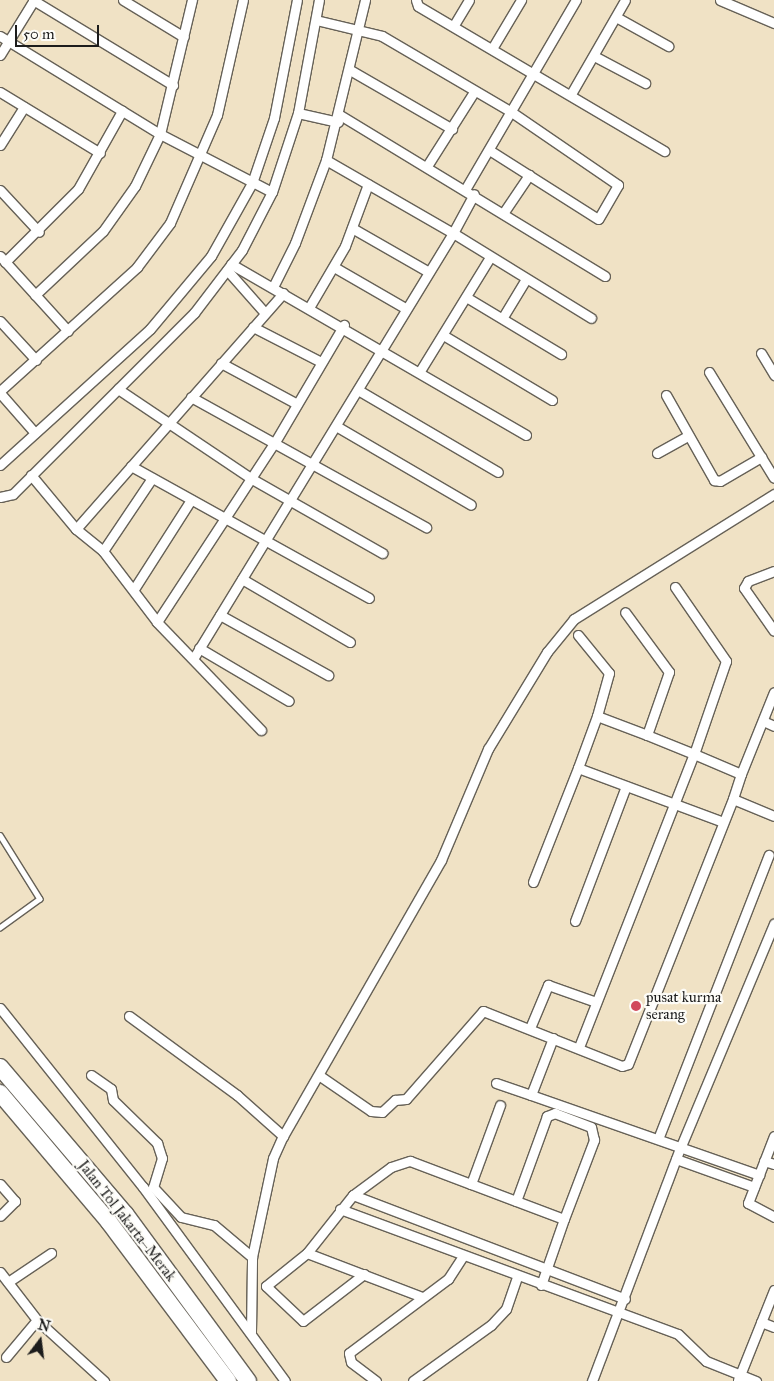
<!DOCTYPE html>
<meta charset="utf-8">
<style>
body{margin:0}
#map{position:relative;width:774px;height:1381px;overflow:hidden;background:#f0e2c5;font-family:"IM FELL Great Primer",serif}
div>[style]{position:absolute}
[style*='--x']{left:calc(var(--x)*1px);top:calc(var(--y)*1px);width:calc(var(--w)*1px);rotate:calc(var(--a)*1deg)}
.roads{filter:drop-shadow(1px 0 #666157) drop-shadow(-1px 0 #666157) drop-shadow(0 1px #666157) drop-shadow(0 -1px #666157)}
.lane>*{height:4.5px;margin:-2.25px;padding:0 2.25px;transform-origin:2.25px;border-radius:2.25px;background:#fff}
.street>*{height:9px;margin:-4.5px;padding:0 4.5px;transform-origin:4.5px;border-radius:4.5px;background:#fff}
.highway>*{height:16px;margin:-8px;padding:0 8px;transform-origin:8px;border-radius:8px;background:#fff}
.dots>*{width:14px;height:14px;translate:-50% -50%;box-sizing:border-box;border:2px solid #fdfcf7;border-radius:50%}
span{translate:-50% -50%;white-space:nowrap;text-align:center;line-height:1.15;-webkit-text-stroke:4.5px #fdfcf7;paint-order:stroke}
.poi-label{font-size:15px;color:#1c1c1c}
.left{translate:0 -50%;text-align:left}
.street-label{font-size:15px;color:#1c1c1c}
.north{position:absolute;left:15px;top:1316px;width:50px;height:50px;-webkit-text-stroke:4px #fdfcf7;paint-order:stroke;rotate:15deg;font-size:14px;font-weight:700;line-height:20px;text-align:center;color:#1c1c1c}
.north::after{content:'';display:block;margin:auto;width:18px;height:22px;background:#1c1c1c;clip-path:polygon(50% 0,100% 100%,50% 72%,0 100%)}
.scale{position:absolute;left:15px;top:25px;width:84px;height:22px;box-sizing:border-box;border:2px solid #1c1c1c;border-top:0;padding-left:6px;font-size:15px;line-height:18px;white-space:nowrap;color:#1c1c1c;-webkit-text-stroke:4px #fdfcf7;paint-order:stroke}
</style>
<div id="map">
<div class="roads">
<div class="lane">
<i style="--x:0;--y:835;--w:75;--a:58"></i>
<i style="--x:40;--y:899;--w:49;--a:144.1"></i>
</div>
<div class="street">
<i style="--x:33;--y:0;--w:164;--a:31.3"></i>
<i style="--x:123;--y:0;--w:71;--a:31.2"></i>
<i style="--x:416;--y:0;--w:6;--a:72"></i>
<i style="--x:418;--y:6;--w:286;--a:30.5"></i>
<i style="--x:720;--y:0;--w:59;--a:23.1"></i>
<i style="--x:616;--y:17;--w:60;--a:29.1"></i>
<i style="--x:316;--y:20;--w:68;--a:13.6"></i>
<i style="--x:382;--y:36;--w:148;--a:30.4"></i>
<i style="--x:510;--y:111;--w:131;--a:34.4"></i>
<i style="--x:618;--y:185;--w:39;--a:120"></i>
<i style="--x:598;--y:219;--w:127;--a:-147.6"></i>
<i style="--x:454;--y:25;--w:29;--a:-59"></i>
<i style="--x:0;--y:36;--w:188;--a:31.5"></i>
<i style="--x:160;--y:134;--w:126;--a:27.4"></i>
<i style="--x:272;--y:192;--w:83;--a:-71.8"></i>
<i style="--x:298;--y:113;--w:115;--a:-79.5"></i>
<i style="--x:493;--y:47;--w:55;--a:-59.2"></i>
<i style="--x:0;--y:55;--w:65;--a:-58.3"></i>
<i style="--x:594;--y:56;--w:58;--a:27.9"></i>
<i style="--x:350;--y:70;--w:118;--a:30"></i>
<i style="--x:0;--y:92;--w:117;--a:31.4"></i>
<i style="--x:571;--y:94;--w:108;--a:-60.1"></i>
<i style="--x:298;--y:113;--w:41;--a:12.7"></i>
<i style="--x:340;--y:115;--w:310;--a:31.3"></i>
<i style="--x:0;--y:145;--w:45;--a:-57.7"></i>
<i style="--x:326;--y:160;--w:146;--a:29.9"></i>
<i style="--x:453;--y:233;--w:44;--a:-61.7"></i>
<i style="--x:427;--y:166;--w:88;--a:-57.6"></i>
<i style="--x:466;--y:188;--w:218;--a:-59.7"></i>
<i style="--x:0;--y:190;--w:57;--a:47.1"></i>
<i style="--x:504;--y:212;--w:45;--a:-56"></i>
<i style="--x:352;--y:228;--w:86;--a:29.8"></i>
<i style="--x:0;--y:256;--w:101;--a:47.8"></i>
<i style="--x:5;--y:262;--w:103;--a:-45"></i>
<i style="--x:78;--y:189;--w:90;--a:-60.6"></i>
<i style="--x:231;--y:264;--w:341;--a:30.1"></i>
<i style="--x:334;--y:267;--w:82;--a:30"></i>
<i style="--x:227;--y:270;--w:57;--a:48.5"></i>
<i style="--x:273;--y:287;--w:49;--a:-63.4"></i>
<i style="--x:295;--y:243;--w:89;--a:-69.5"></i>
<i style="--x:326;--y:160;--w:165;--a:-76.3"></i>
<i style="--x:35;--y:295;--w:93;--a:-43.3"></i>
<i style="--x:103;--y:231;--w:55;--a:-54.6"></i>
<i style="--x:135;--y:186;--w:58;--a:-64.3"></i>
<i style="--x:160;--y:134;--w:138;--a:-76.6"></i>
<i style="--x:466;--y:297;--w:111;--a:31"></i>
<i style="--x:310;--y:306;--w:69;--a:-59.7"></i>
<i style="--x:345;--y:246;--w:66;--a:-69.6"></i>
<i style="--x:503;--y:317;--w:44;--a:-58.8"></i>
<i style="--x:0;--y:321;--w:53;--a:47.3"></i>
<i style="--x:253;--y:327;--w:76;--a:27.2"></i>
<i style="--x:443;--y:335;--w:127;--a:30.8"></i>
<i style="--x:761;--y:353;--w:26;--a:59"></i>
<i style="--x:221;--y:363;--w:86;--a:28.3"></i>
<i style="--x:420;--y:371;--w:134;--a:-58.4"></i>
<i style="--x:709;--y:372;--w:124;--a:58.5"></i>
<i style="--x:118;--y:389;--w:161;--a:33.9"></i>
<i style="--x:252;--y:479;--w:150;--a:29.6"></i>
<i style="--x:358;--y:390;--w:162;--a:30.4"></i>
<i style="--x:0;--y:391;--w:185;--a:-42.1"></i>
<i style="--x:137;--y:267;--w:55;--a:-53.1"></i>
<i style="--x:170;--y:223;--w:118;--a:-66.5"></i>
<i style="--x:217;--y:115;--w:118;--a:-77.3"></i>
<i style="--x:0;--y:393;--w:53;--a:48.8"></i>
<i style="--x:666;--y:395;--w:98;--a:60.5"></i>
<i style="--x:714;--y:480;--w:6;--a:9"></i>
<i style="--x:720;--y:481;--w:48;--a:-30.3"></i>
<i style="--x:191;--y:397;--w:269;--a:29"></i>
<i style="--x:336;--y:426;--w:156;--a:30.3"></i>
<i style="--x:657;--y:453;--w:35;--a:-29"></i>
<i style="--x:0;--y:465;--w:202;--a:-42.2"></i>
<i style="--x:150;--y:329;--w:95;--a:-50.1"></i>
<i style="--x:211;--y:256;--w:84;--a:-60.7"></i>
<i style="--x:252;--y:183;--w:69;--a:-71.3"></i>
<i style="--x:274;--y:118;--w:120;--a:-79"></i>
<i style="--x:131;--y:466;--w:272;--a:29"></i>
<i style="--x:31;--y:475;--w:70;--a:50.2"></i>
<i style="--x:76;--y:529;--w:35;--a:39"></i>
<i style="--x:103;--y:551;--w:89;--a:52.7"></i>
<i style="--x:157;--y:622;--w:150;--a:46.1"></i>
<i style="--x:0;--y:497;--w:13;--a:-13"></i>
<i style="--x:13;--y:494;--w:256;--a:-45"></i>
<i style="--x:194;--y:313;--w:79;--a:-52.7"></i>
<i style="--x:242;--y:250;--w:65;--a:-62.7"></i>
<i style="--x:76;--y:529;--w:314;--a:-48.7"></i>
<i style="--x:103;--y:551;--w:88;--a:-56.1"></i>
<i style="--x:774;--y:571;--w:28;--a:159"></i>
<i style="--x:748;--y:581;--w:8;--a:120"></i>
<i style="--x:744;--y:588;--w:52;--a:55.1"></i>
<i style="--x:242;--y:579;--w:125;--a:30.3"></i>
<i style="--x:675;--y:587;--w:90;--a:55.4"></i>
<i style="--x:726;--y:661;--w:98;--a:109"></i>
<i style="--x:694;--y:754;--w:51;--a:23.1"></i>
<i style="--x:741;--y:774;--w:26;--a:108"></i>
<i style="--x:733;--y:799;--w:44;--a:22.5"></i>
<i style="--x:134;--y:589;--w:106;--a:-57.4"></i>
<i style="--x:220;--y:615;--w:124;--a:29.1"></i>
<i style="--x:157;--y:622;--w:215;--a:-56.8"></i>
<i style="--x:275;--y:442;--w:136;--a:-59.5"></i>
<i style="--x:578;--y:635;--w:49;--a:50.8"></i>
<i style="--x:609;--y:673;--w:45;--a:105.6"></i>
<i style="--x:597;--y:716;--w:53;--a:20.8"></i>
<i style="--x:199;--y:648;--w:104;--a:30.5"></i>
<i style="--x:193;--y:659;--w:499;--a:-58.6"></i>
<i style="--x:453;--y:233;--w:162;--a:31.6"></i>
<i style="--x:597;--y:716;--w:55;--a:110.1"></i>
<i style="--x:578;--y:768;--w:155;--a:20.4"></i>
<i style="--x:763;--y:721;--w:12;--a:24"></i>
<i style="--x:741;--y:774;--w:88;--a:-68.1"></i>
<i style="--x:533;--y:882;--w:123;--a:-68.5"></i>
<i style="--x:575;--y:921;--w:144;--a:-69.3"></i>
<i style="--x:0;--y:1008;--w:229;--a:51.4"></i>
<i style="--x:143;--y:1187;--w:240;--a:53.8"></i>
<i style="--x:129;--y:1016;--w:134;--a:36.2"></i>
<i style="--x:237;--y:1095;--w:62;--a:41.7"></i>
<i style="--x:530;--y:1028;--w:47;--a:-67.3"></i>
<i style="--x:548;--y:985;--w:51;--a:19.5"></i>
<i style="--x:553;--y:1038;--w:61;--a:111.1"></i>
<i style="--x:531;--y:1095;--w:242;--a:19.3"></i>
<i style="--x:579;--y:1047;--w:315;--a:-68.6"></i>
<i style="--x:694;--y:754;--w:51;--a:-158"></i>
<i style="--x:647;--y:735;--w:67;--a:-70.8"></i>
<i style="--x:669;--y:672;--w:74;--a:-126.3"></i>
<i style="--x:91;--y:1075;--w:24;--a:35"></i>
<i style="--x:111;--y:1089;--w:11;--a:80"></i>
<i style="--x:113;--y:1100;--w:62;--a:44.3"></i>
<i style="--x:157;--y:1143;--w:16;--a:72"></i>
<i style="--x:162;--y:1158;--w:30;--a:107"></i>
<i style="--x:153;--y:1187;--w:41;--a:47"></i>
<i style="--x:181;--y:1217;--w:34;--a:14"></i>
<i style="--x:214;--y:1225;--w:50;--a:40.1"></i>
<i style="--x:320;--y:1076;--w:62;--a:34.5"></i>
<i style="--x:371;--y:1111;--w:11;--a:5"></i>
<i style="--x:382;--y:1112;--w:18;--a:-43"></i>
<i style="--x:395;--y:1100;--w:11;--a:-5"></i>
<i style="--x:406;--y:1099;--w:117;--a:-48.8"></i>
<i style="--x:483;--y:1011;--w:149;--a:21.6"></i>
<i style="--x:622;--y:1066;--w:6;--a:-18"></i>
<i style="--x:628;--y:1064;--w:285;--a:-68.4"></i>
<i style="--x:496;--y:1083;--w:37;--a:19"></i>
<i style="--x:774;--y:1136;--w:72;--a:111.2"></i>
<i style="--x:748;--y:1203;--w:30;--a:28"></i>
<i style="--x:658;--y:1139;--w:305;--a:-68.7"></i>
<i style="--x:676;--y:1159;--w:83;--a:19.7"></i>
<i style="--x:764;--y:1161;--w:10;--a:17"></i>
<i style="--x:0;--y:1184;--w:23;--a:49"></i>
<i style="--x:15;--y:1201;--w:21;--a:135"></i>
<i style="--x:471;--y:1184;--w:84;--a:-69.8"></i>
<i style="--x:353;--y:1195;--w:47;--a:-36.4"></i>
<i style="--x:391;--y:1167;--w:20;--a:-18"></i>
<i style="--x:410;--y:1161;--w:65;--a:20.7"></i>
<i style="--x:471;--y:1184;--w:48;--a:20.7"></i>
<i style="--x:516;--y:1201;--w:51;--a:20.6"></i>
<i style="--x:564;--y:1219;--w:85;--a:-69.2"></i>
<i style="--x:594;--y:1140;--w:13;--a:-103"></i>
<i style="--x:591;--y:1127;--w:39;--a:-159"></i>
<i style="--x:555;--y:1113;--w:9;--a:159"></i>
<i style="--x:547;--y:1116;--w:90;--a:110"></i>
<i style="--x:340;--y:1209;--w:360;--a:20.3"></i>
<i style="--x:678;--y:1334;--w:39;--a:44"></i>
<i style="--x:706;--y:1361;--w:54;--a:21.8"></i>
<i style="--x:307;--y:1253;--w:123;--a:20.9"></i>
<i style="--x:0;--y:1272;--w:61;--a:52.4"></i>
<i style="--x:37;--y:1320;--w:91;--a:42.3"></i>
<i style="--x:364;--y:1274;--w:77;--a:142.4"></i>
<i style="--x:303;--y:1321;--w:51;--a:-136.6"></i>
<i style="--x:266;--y:1286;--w:53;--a:-38.8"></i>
<i style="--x:307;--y:1253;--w:74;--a:-51.6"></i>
<i style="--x:353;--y:1195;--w:291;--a:20.9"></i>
<i style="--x:8;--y:1282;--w:52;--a:-34"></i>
<i style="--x:541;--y:1285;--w:70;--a:-70.8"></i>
<i style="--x:761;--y:1322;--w:14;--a:21"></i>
<i style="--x:251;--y:1332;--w:75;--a:-89.2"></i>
<i style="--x:252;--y:1257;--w:101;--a:-78"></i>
<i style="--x:273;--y:1158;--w:24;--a:-66"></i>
<i style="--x:283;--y:1136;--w:318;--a:-60.2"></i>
<i style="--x:441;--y:860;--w:121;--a:-67.1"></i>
<i style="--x:488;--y:749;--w:114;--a:-58.7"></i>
<i style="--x:547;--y:652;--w:43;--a:-50.7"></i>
<i style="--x:574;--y:619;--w:236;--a:-32"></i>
<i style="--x:6;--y:1357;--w:48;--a:-50"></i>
<i style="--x:738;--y:1380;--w:97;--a:-68.2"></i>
<i style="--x:376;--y:1381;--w:31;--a:-143"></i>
<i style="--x:351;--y:1362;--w:9;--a:-103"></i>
<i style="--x:349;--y:1353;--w:124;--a:-36.8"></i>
<i style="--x:448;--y:1279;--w:27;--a:-57"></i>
<i style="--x:413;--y:1381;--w:96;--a:-35.7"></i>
<i style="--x:491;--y:1325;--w:22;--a:-47"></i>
<i style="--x:506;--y:1309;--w:34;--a:-71"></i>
<i style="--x:592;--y:1381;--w:251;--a:-69.3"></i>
<i style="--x:681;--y:1146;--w:241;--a:-67.3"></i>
</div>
<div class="highway">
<i style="--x:0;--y:1067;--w:194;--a:49.6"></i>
<i style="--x:126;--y:1215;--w:206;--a:53.7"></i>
<i style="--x:0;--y:1093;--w:169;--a:49.8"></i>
<i style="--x:109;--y:1222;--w:199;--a:53.2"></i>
</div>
</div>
<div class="dots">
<i style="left:636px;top:1006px;background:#d1495b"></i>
</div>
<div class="poi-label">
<span class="left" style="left:646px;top:1006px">pusat kurma<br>serang</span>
</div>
<div class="street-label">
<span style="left:127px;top:1221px;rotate:52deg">Jalan Tol Jakarta–Merak</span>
</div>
<div class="north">N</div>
<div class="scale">50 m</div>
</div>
